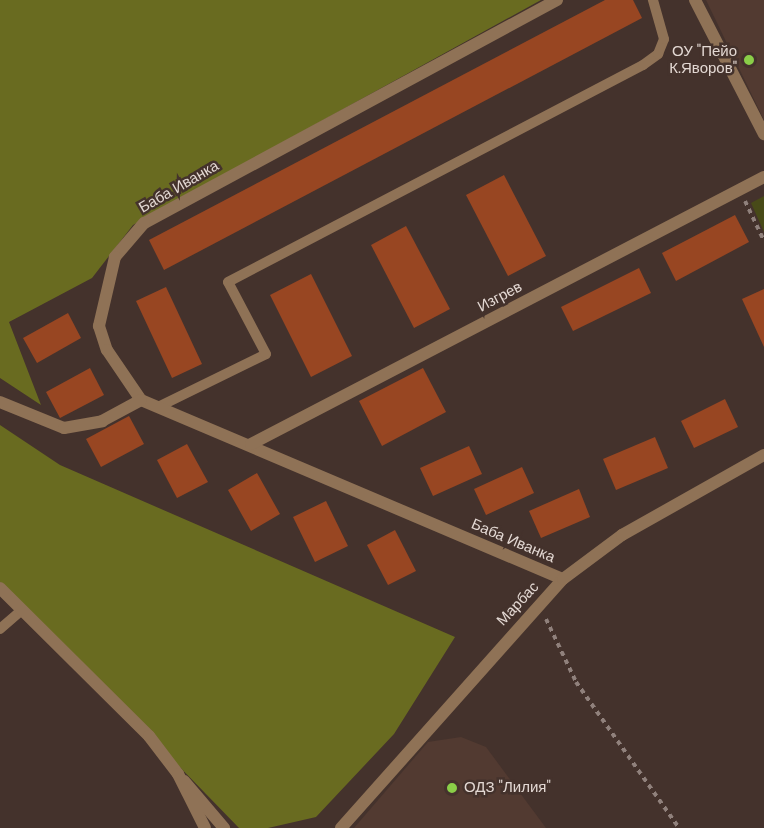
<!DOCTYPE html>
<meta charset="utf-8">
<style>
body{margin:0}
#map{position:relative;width:764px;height:828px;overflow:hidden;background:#44322c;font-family:"DM Sans",sans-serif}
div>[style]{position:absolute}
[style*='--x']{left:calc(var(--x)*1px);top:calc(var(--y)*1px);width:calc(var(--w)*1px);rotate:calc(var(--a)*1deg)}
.built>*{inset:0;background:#523a31}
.green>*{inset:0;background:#484a18}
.forest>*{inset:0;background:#696b20}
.building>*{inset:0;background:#984622}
.path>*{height:4px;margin-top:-2px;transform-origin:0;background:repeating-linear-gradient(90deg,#90817c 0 4.5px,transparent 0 9px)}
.service>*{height:10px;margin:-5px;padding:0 5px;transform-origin:5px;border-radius:5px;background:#8f7256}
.minor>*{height:12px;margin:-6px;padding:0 6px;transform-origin:6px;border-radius:6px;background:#8f7256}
.tertiary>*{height:12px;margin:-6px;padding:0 6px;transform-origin:6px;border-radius:6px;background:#8f7256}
.dots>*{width:16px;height:16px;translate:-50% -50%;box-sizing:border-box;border:3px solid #44322c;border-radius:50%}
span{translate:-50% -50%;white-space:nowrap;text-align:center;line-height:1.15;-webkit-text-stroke:5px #44322c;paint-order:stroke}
.poi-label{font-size:15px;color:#e3d8d3}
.right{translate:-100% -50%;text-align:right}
.left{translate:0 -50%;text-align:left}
.street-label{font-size:15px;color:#e3d8d3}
</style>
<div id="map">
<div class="built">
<i style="clip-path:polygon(706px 0,764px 0,764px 120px)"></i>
<i style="clip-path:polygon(461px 737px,486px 747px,546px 828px,354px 828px,428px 742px)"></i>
</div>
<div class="green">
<i style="clip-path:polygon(764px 196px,764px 232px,751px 203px)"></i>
</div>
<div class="forest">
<i style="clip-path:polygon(0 0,541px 0,133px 225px,92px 278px,9px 322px,41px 405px,0 378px)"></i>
<i style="clip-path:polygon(0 425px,60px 465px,455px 637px,394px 734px,316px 817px,268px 828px,239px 828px,0 582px)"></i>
</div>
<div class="building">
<i style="clip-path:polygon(605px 0,633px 0,642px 18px,164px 270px,149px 240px)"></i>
<i style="clip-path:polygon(504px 175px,546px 256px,508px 276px,466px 195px)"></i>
<i style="clip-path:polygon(735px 215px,749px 242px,676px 281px,662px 253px)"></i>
<i style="clip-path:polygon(406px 226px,450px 309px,414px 328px,371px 245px)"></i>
<i style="clip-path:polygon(639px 268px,651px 293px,573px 331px,561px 307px)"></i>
<i style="clip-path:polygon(311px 274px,352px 356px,311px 377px,270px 295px)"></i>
<i style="clip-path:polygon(166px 287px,202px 364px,172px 378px,136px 301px)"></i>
<i style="clip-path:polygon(764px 289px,764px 347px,742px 299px)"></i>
<i style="clip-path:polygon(68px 313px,81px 338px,37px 363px,23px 338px)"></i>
<i style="clip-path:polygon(90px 368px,104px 395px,60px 418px,46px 392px)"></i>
<i style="clip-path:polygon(423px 368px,446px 412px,382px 446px,359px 401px)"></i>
<i style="clip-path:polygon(725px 399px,738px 427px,694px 448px,681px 421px)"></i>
<i style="clip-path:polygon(129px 416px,144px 444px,101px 467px,86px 439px)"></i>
<i style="clip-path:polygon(655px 437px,668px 468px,616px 490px,603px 459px)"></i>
<i style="clip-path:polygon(187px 444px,208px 482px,177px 498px,157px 460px)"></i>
<i style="clip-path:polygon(469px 446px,482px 474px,433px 496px,420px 468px)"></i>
<i style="clip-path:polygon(522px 467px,534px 493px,486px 515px,474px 489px)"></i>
<i style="clip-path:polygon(257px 473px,280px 514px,251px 531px,228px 490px)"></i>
<i style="clip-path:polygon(579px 489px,590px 517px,541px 538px,529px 511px)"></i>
<i style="clip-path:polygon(326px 501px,348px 546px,315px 562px,293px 517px)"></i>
<i style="clip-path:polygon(395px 530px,416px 571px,388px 585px,367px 545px)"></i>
</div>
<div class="path">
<i style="--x:745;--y:201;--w:44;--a:64.6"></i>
<i style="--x:546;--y:619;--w:70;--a:64.5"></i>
<i style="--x:576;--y:682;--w:179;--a:54.8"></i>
</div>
<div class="service">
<i style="--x:158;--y:407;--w:120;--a:-26.1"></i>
<i style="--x:266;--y:354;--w:81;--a:-117.8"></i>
<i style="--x:228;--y:282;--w:468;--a:-27.6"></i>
<i style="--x:643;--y:65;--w:19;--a:-36"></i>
<i style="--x:658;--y:54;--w:16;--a:-68"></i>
<i style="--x:664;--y:39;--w:41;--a:-105.8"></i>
<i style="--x:0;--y:629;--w:29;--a:-41"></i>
</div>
<div class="minor">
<i style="--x:557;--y:0;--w:469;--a:151.6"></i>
<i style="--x:144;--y:223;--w:45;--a:130.5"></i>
<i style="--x:115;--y:257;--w:71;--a:103.1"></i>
<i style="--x:99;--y:326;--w:25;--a:72"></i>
<i style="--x:107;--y:350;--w:60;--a:55.8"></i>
<i style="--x:141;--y:400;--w:458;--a:23"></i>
<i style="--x:695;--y:0;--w:151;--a:62.8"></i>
<i style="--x:0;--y:402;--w:69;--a:22.1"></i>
<i style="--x:64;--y:428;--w:39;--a:-10"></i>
<i style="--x:102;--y:421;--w:44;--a:-28.3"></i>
<i style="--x:251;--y:444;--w:578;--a:-27.5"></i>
<i style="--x:184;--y:781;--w:62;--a:49.6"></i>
<i style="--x:341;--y:828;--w:334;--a:-48.3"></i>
<i style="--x:563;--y:579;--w:74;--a:-36.7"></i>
<i style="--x:622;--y:535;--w:163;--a:-29.4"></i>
</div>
<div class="tertiary">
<i style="--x:0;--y:588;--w:210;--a:44.8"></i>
<i style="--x:149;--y:736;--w:48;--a:52.7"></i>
<i style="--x:178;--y:774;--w:60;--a:63.4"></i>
</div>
<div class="dots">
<i style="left:749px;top:60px;background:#8ace48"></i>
<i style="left:452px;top:788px;background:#8ace48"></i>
</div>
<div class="poi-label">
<span class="right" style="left:737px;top:60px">ОУ "Пейо<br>К.Яворов"</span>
<span class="left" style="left:464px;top:788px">ОДЗ "Лилия"</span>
</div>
<div class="street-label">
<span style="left:179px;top:187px;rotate:-30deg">Баба Иванка</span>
<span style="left:500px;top:297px;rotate:-28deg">Изгрев</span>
<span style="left:513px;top:541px;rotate:23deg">Баба Иванка</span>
<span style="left:518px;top:604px;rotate:-47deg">Марбас</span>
</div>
</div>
